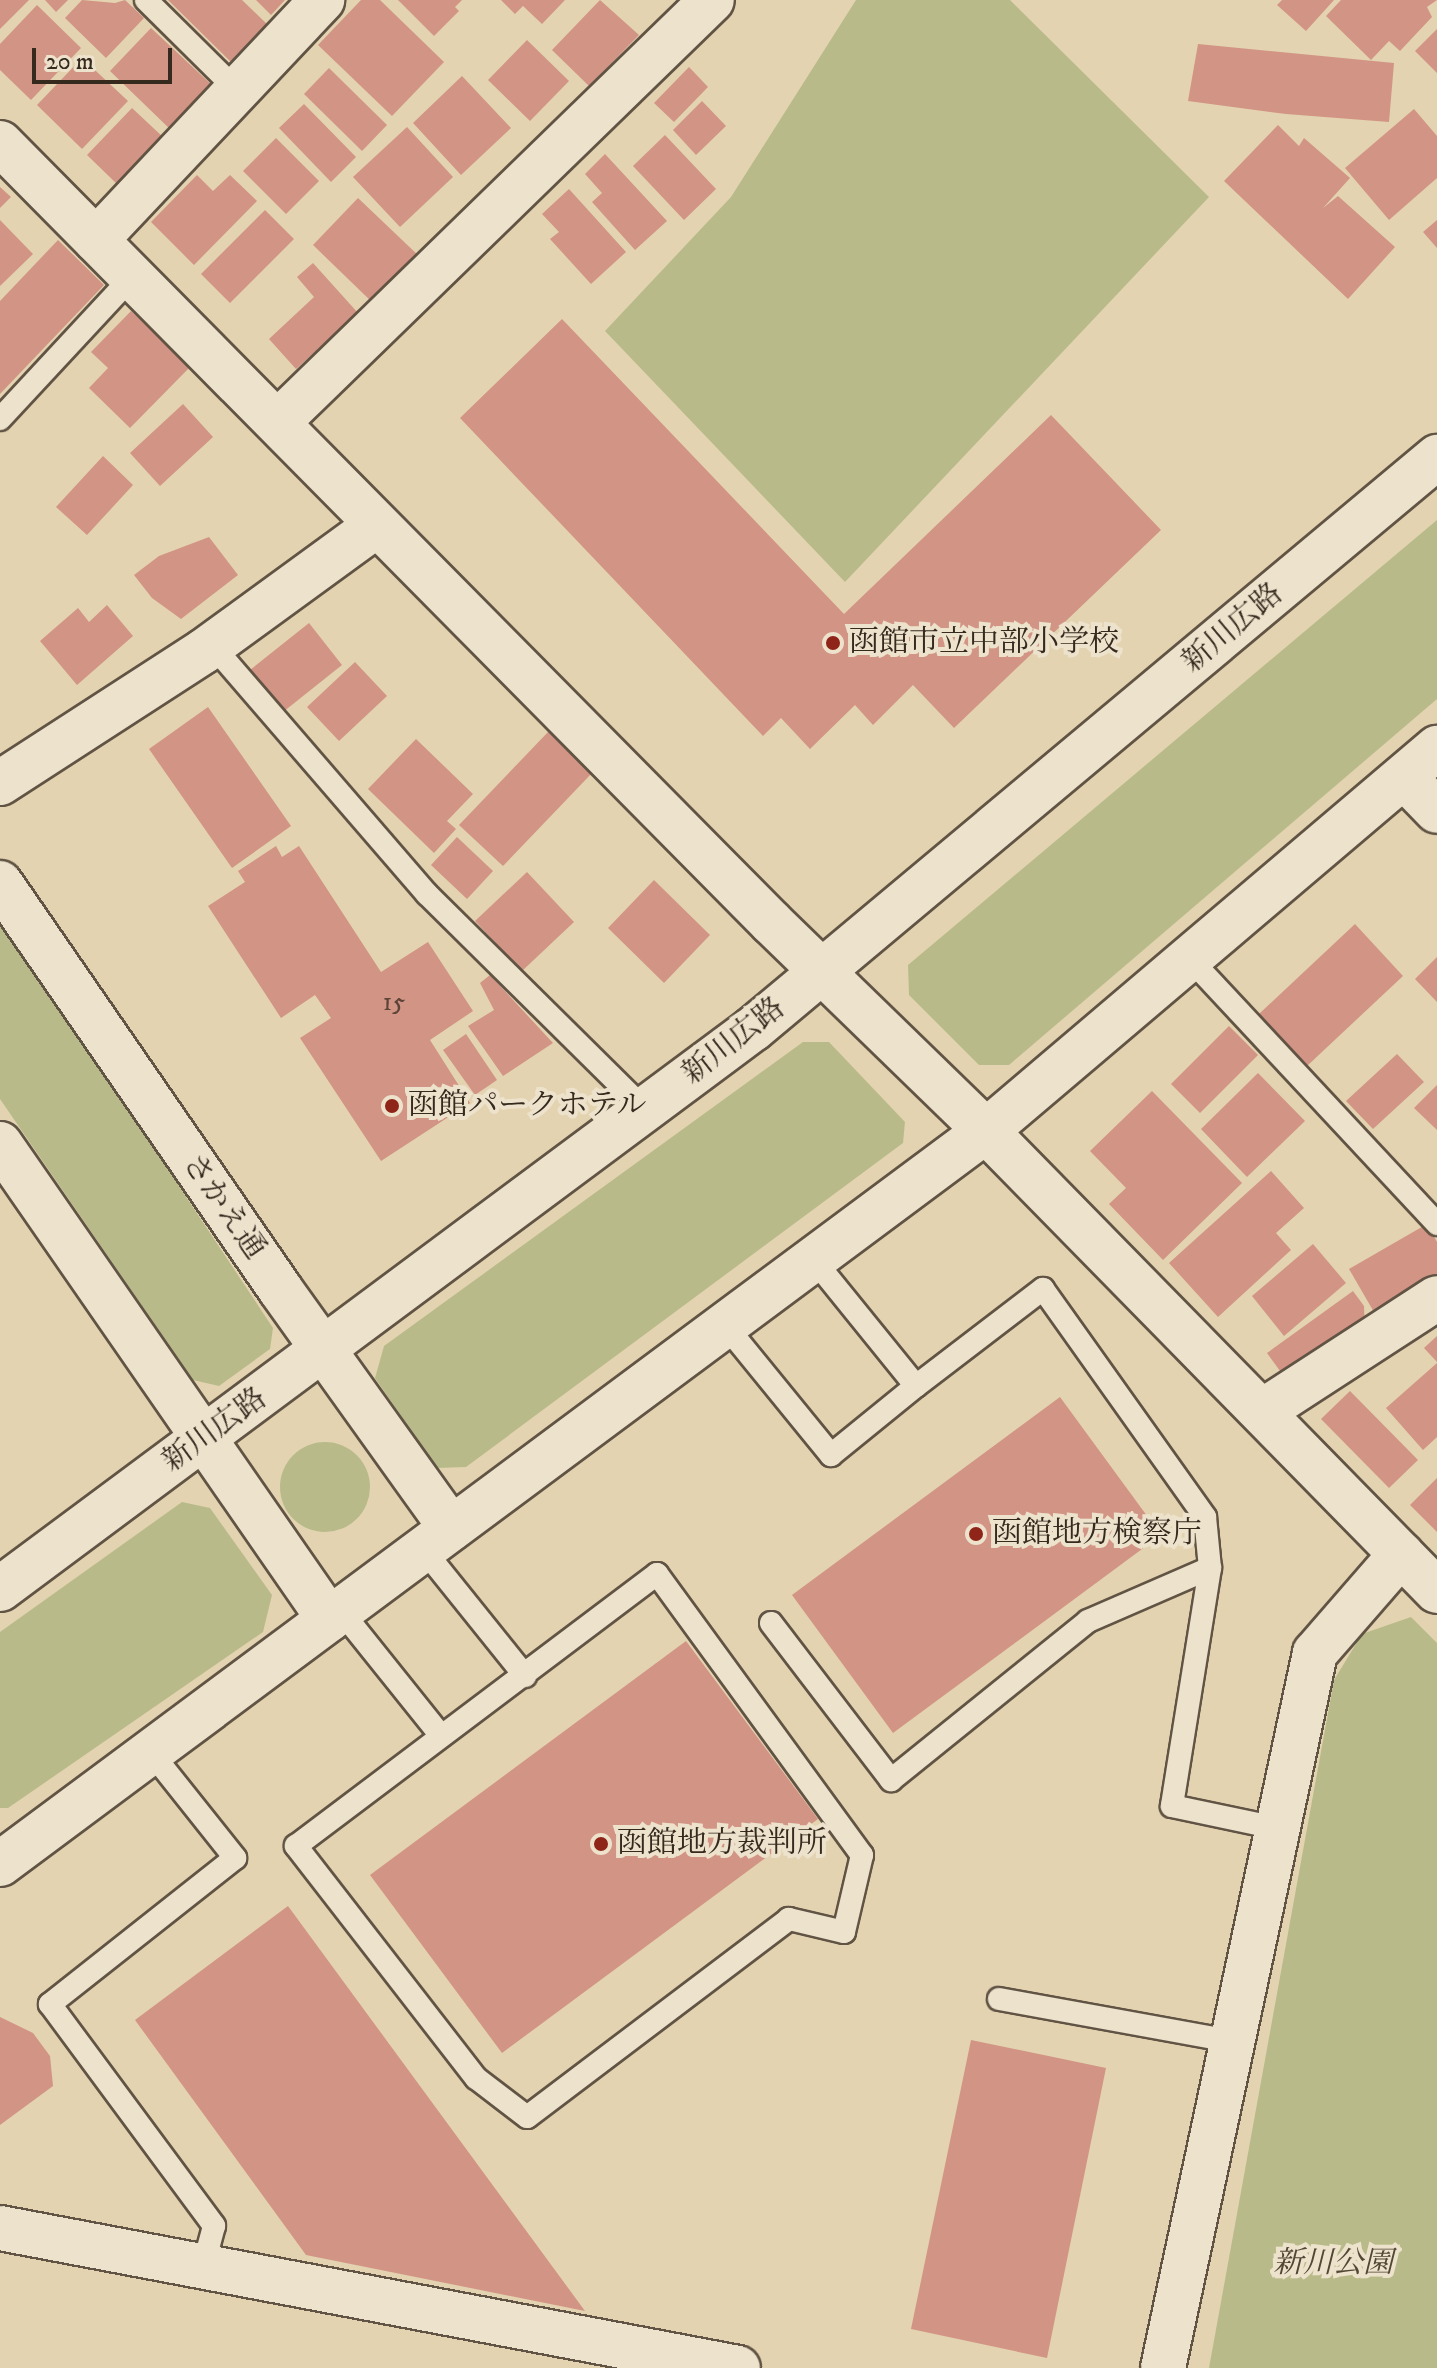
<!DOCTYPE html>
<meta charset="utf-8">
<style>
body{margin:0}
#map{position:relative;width:1437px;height:2368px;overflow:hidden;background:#e3d3b1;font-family:"IM FELL DW Pica","Noto Serif JP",serif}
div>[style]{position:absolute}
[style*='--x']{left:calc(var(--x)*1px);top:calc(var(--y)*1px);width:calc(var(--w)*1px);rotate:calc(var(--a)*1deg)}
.green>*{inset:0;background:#b8bb89}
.round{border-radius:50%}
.building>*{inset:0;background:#d29484}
.roads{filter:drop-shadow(2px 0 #615444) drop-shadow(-2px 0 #615444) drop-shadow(0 2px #615444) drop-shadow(0 -2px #615444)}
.lane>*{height:22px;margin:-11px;padding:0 11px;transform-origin:11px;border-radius:11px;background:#ede2cc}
.street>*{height:44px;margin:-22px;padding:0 22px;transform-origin:22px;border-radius:22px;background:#ede2cc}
.secondary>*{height:44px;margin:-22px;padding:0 22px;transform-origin:22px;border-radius:22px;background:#ede2cc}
.dots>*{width:22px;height:22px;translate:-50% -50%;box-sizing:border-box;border:4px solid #ede2cc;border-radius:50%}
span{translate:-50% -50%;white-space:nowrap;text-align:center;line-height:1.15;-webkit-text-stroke:8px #ede2cc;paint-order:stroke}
.number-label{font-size:26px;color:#5d4438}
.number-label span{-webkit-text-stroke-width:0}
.street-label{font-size:30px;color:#362a1f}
.poi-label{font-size:30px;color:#362a1f}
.left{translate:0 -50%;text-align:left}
.park-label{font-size:30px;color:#504734;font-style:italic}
.scale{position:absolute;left:32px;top:48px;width:140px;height:36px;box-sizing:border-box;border:4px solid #362a1f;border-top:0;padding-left:10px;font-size:24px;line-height:28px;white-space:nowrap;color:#362a1f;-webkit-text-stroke:6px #ede2cc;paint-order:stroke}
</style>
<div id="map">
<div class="green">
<i style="clip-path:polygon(856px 0,1010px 0,1209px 197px,845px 582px,605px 331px,731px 197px)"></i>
<i style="clip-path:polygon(1437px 520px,1437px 699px,1009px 1065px,979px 1065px,909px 995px,908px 965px)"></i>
<i style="clip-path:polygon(0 916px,273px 1328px,270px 1349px,219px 1386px,193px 1380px,0 1099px)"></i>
<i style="clip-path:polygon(803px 1042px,829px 1042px,905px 1122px,903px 1143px,466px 1467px,437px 1468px,375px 1378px,384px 1346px)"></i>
<i class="round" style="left:280px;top:1442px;width:90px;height:90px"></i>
<i style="clip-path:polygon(182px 1502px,210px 1508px,272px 1595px,263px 1632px,8px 1808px,0 1808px,0 1632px)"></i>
<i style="clip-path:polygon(1411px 1617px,1437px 1643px,1437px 2368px,1209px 2368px,1334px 1680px,1362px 1634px)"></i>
</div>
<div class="building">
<i style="clip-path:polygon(0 0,29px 0,0 29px)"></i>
<i style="clip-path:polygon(45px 0,68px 0,56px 12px)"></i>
<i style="clip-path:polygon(82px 0,115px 3px,125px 0,144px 18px,106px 58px,65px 18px)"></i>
<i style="clip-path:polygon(168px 0,242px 0,269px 26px,232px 63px)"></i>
<i style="clip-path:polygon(256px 0,285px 0,271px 15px)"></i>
<i style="clip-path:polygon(361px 0,380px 0,444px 62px,392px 116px,318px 45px)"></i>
<i style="clip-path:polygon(398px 0,462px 0,455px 7px,459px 11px,434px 36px)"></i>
<i style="clip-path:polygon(501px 0,565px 0,542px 24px,523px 6px,515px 14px)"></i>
<i style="clip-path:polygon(600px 0,639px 35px,589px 86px,552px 50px)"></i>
<i style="clip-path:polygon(1282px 0,1334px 0,1306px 31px,1277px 5px)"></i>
<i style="clip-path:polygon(1341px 0,1437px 0,1427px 7px,1432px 17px,1400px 51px,1389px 41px,1371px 60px,1326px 16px)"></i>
<i style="clip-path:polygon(37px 5px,81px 48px,31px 100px,0 70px,0 44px)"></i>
<i style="clip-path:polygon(151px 28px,215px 88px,173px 132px,110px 71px)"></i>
<i style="clip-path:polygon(1437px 29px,1437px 73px,1415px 51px)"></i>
<i style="clip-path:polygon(527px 40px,569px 81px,530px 121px,488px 80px)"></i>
<i style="clip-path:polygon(1198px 44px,1394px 63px,1389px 122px,1286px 114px,1188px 101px)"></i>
<i style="clip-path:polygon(82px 58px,128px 101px,82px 149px,37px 105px)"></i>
<i style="clip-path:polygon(689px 67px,708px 87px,674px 122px,654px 103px)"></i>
<i style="clip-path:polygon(329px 68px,387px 125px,362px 151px,304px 94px)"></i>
<i style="clip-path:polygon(462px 76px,511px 128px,461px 175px,413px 123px)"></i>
<i style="clip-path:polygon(702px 101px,726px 126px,696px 155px,673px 130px)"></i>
<i style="clip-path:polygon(304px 104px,356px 157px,331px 182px,279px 128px)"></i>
<i style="clip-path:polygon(132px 108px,164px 138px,118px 185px,87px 155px)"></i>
<i style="clip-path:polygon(1414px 109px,1437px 136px,1437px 178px,1389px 220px,1345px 168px)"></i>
<i style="clip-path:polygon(1278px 125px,1299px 146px,1304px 138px,1350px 178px,1323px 208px,1338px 196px,1395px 247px,1348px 299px,1224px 181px)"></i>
<i style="clip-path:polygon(407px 127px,453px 177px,400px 227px,353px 177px)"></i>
<i style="clip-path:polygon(665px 135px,716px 189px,684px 220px,633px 166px)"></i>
<i style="clip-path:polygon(276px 138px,319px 181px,286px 214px,243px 171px)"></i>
<i style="clip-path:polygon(605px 154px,667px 221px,635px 250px,592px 202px,602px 193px,585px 174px)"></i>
<i style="clip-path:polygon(197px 175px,213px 191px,230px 175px,257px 201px,194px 265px,151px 222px)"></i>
<i style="clip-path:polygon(0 187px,11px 197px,0 208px)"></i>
<i style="clip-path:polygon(569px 189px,626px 252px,591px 284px,550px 239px,559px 232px,542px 214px)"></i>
<i style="clip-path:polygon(358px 198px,420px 257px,374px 304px,313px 245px)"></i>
<i style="clip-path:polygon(265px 210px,294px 239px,230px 303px,201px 274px)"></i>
<i style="clip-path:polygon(0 220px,33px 254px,0 286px)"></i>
<i style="clip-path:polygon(1437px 220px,1437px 248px,1423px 232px)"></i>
<i style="clip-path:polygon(58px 240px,104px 285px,0 394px,0 301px)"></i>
<i style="clip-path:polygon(313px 263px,358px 313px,296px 369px,269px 339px,314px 297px,297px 277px)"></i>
<i style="clip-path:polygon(131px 311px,190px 367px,130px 428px,89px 388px,108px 368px,91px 352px)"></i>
<i style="clip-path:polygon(562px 319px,844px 614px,1051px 415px,1161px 530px,954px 728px,913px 685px,873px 725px,855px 705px,810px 749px,781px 718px,763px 736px,460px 418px)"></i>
<i style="clip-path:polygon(183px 404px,213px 437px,160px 486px,130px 453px)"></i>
<i style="clip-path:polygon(103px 456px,133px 485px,87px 535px,56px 507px)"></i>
<i style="clip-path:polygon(209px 537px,238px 575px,181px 619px,152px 598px,134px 575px,159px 556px)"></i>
<i style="clip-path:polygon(107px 605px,133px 636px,77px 685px,40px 641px,78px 608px,89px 622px)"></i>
<i style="clip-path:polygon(309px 623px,342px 665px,283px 712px,250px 670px)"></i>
<i style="clip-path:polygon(355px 662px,387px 696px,339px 741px,307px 707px)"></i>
<i style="clip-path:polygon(208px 707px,291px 826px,232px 868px,149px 749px)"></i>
<i style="clip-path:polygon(549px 731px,593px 772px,503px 866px,459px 825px)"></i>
<i style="clip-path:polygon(416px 739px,473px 794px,447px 821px,456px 829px,434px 853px,368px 789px)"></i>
<i style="clip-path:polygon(457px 837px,493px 871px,467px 899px,431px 865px)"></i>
<i style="clip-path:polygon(276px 846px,282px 857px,299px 846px,381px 972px,428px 942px,473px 1011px,430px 1040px,470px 1103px,381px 1161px,300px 1038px,331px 1018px,315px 995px,281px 1018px,208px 906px,245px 882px,238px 871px)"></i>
<i style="clip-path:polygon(527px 872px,574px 922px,522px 971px,475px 921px)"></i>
<i style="clip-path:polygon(654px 880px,710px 935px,664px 983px,608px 928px)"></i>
<i style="clip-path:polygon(1355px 924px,1403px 976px,1307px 1066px,1259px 1014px)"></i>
<i style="clip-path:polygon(1437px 957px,1437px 1002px,1415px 979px)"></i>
<i style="clip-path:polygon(490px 975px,553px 1043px,503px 1076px,468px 1026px,494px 1010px,480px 983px)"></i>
<i style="clip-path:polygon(1229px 1026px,1258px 1055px,1200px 1113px,1171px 1084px)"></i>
<i style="clip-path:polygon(466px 1034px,497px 1080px,475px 1095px,443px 1050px)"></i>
<i style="clip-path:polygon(1397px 1054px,1424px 1082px,1373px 1129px,1346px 1101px)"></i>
<i style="clip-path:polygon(1258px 1073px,1305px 1121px,1247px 1177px,1201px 1129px)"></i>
<i style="clip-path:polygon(1437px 1085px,1437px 1130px,1414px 1108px)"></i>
<i style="clip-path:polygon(1152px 1091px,1242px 1183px,1163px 1260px,1109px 1204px,1126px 1188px,1090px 1151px)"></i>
<i style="clip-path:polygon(1271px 1171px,1304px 1208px,1276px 1233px,1291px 1250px,1218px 1317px,1169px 1263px)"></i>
<i style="clip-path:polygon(1427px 1224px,1437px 1242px,1437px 1286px,1378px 1319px,1349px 1269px)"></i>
<i style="clip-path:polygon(1313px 1244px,1346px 1283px,1284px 1336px,1252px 1296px)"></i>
<i style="clip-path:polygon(1353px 1291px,1364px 1306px,1365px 1332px,1291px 1386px,1267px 1353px)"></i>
<i style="clip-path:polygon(1437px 1336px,1437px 1362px,1424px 1348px)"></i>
<i style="clip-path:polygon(1437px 1363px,1437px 1437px,1423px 1450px,1386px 1408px)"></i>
<i style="clip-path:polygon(1350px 1391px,1418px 1460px,1389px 1488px,1321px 1419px)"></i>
<i style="clip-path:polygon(1060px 1397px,1161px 1535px,893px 1733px,792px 1595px)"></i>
<i style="clip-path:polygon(1437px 1478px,1437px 1532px,1410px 1505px)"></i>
<i style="clip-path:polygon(686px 1641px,818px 1819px,502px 2053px,370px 1875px)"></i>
<i style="clip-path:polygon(288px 1906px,585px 2311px,306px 2255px,135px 2020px)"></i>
<i style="clip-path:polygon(0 2017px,33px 2033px,50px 2056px,53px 2086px,0 2125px)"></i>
<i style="clip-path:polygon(971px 2040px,1106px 2068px,1047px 2358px,911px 2329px)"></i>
</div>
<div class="roads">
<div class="lane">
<i style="--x:146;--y:0;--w:129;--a:44.7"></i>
<i style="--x:0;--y:419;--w:194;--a:-47.1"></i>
<i style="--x:212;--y:645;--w:329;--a:49.2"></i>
<i style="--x:427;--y:894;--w:307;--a:44.7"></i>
<i style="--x:1191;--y:960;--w:361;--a:47"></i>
<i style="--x:725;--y:1325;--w:168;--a:50.8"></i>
<i style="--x:831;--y:1455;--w:109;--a:-39.1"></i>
<i style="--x:916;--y:1386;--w:162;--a:-129"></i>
<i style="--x:916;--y:1386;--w:160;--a:-37.4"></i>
<i style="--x:1043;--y:1289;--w:280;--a:54.6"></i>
<i style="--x:1205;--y:1517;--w:51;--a:84.4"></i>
<i style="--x:1210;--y:1568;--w:241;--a:99.1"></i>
<i style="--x:1172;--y:1806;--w:106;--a:11.9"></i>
<i style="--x:423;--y:1549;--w:163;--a:51.2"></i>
<i style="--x:657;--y:1574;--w:348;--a:53.9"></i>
<i style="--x:862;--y:1855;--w:79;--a:103.2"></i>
<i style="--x:844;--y:1932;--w:57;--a:-166.7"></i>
<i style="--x:789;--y:1919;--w:328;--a:142.9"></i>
<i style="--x:527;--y:2117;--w:64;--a:-142.6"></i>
<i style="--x:476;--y:2078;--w:294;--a:-127.8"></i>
<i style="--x:296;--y:1846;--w:452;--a:-37"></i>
<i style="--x:341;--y:1611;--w:160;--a:51.3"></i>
<i style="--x:771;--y:1623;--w:198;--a:52.6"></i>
<i style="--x:891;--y:1780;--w:253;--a:-38.9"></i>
<i style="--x:1088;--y:1621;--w:133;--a:-23.5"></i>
<i style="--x:150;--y:1751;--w:137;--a:51.5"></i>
<i style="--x:235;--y:1858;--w:236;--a:141.7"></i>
<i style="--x:50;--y:2004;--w:276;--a:53.5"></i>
<i style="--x:214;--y:2226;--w:42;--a:105"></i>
<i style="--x:999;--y:1999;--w:236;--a:10.3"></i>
</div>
<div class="street">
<i style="--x:0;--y:143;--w:1097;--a:45.3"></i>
<i style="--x:772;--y:923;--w:298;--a:44.2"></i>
<i style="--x:986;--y:1131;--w:644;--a:45.57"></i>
<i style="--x:96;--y:240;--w:330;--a:-46.7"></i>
<i style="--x:278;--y:422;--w:605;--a:-44.2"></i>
<i style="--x:1404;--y:777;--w:47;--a:45.9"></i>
<i style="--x:0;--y:783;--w:243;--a:-32.9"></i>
<i style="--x:204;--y:651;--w:214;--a:-36.1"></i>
<i style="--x:0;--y:883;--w:493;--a:55.4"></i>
<i style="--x:280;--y:1289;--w:294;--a:54.4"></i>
<i style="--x:0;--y:1144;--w:578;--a:55.29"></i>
<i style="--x:1263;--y:1411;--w:207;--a:-33"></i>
<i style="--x:0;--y:2228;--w:751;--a:10.74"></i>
<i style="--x:1163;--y:2368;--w:731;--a:-78"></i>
<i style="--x:1315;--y:1653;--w:131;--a:-49"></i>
</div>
<div class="secondary">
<i style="--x:0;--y:1589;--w:938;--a:-36.64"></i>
<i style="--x:753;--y:1029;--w:892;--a:-39.9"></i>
<i style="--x:0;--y:1864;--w:1229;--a:-36.63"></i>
<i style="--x:986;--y:1131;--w:592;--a:-40.34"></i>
</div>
</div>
<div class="dots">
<i style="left:833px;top:643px;background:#8f2418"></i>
<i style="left:392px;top:1106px;background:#8f2418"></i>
<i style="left:976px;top:1534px;background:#8f2418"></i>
<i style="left:601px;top:1844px;background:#8f2418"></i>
</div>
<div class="number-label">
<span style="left:394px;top:1003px">15</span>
</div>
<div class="street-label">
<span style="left:1233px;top:629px;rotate:-40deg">新川広路</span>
<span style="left:734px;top:1042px;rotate:-38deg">新川広路</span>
<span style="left:223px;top:1207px;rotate:55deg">さかえ通</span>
<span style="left:215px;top:1431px;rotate:-36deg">新川広路</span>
</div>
<div class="poi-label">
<span class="left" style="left:849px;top:643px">函館市立中部小学校</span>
<span class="left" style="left:408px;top:1106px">函館パークホテル</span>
<span class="left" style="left:992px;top:1534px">函館地方検察庁</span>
<span class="left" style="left:617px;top:1844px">函館地方裁判所</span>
</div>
<div class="park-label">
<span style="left:1333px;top:2264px">新川公園</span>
</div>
<div class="scale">20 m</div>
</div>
